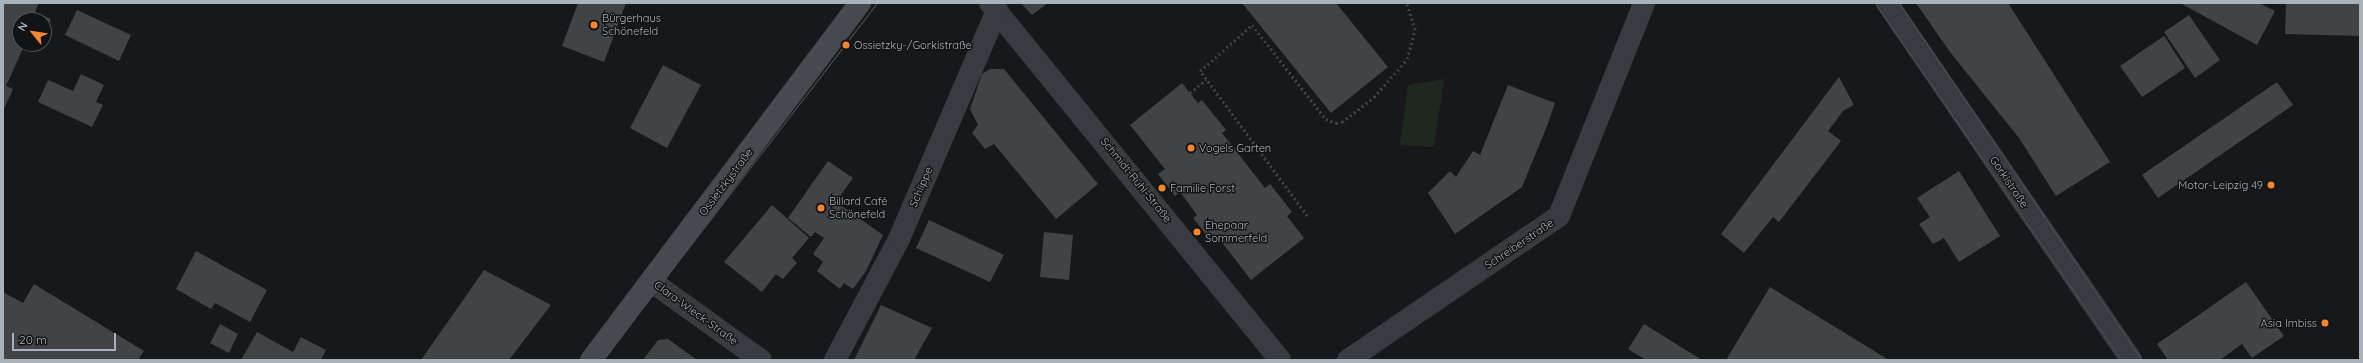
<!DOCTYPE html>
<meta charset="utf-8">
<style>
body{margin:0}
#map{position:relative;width:2363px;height:363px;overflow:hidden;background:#171819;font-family:Quicksand,sans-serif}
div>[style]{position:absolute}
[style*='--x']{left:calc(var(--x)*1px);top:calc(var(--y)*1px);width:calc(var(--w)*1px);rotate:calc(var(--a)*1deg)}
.green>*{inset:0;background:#1f281f}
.building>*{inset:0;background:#414346}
.path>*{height:2.5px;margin-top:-1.25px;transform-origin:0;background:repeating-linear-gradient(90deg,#3e4246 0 2px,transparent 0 5px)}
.minor>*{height:22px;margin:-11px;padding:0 11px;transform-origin:11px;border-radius:11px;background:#383b3f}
.secondary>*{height:22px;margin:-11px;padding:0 11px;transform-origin:11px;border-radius:11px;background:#464a4f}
.tram>*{height:1px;margin:-0.5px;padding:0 0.5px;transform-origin:0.5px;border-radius:0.5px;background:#4b4f54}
.dots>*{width:11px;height:11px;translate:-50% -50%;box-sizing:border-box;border:2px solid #121314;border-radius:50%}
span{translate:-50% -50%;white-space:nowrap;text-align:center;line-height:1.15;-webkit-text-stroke:3px #121314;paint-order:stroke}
.poi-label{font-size:11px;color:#a9b2ba}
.left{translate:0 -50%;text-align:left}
.right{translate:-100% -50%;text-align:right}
.street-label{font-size:11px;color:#a9b2ba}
.frame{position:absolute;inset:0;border:4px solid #a9b2ba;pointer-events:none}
.north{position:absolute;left:12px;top:12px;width:40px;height:40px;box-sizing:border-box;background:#121314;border:1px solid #4e5356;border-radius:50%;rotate:300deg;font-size:11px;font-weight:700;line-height:16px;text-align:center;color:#a9b2ba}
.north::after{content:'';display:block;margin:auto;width:14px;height:18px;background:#fb862e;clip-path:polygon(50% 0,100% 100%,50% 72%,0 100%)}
.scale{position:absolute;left:12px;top:333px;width:104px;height:18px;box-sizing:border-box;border:2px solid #a9b2ba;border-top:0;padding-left:5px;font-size:12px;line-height:14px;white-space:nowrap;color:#a9b2ba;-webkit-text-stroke:3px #121314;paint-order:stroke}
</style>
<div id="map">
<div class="green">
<i style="clip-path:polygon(1444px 79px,1434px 147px,1400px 145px,1408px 85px)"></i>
</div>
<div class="building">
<i style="clip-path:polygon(3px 3px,39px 3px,35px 12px,51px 19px,44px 34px,44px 20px,20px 20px,20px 44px,25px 44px,6px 86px,13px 89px,3px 111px)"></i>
<i style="clip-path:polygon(578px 3px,626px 3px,604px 62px,562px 46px)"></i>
<i style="clip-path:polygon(1021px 3px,1048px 3px,1032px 15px)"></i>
<i style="clip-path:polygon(1242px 3px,1336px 3px,1388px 67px,1331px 113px)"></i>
<i style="clip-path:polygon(1916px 3px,2008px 3px,2110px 162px,2056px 196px,2019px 138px,1950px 52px)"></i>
<i style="clip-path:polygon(2180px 3px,2259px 3px,2275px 11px,2257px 45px)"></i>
<i style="clip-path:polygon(2286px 3px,2360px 3px,2360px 36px,2285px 34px)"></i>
<i style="clip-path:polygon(77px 10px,131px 35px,119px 61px,65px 35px)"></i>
<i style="clip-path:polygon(2189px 15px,2220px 60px,2195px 78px,2164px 32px)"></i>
<i style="clip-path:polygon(2164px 36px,2185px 68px,2142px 97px,2120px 66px)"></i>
<i style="clip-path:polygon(663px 65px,701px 85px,667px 148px,630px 128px)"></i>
<i style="clip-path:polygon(990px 69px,1004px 69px,1098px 184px,1056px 219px,994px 144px,985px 149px,972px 133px,978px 125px,970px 109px,982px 74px)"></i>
<i style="clip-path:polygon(81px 74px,104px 85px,96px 102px,103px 105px,92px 127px,38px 102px,48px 80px,73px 91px)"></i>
<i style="clip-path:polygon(1839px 77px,1854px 105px,1843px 111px,1828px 131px,1841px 141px,1779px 222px,1773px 217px,1744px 253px,1721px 234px)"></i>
<i style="clip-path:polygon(2277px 82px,2293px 105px,2158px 198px,2142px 175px)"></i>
<i style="clip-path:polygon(1182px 83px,1198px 103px,1202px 100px,1226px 130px,1222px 133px,1265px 188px,1270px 184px,1292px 212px,1287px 216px,1304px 238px,1251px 280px,1217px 236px,1211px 241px,1193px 218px,1197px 215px,1180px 192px,1175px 196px,1158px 174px,1165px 169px,1130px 125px)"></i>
<i style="clip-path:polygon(1508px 85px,1555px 103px,1547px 126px,1522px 187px,1455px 234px,1428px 193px,1450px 171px,1456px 177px,1473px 151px,1480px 155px)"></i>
<i style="clip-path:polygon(828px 161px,853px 178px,836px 202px,883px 235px,866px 271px,853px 289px,844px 283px,840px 289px,817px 271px,823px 262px,813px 254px,824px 238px,815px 232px,811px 237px,788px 218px)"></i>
<i style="clip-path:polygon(1959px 171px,2000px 236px,1959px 262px,1944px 238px,1933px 244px,1919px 224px,1930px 217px,1917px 198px)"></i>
<i style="clip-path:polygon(772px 205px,809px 238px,792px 258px,797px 263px,783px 279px,776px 274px,762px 292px,724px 262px)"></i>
<i style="clip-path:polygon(929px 220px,1004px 255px,990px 282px,916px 248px)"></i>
<i style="clip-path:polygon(1044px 232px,1073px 235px,1069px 280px,1040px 277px)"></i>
<i style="clip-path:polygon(196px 251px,267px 290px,250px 322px,215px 303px,211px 309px,176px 289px)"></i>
<i style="clip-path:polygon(484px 270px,551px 305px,509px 360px,421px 360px)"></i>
<i style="clip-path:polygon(2246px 282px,2284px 336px,2252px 358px,2242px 344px,2220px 360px,2168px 360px,2157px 344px)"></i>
<i style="clip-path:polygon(34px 284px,144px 351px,138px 360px,3px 360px,3px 292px,23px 303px)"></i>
<i style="clip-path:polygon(1770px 287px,1889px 360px,1726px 360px)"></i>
<i style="clip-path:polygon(881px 305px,932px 328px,914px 360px,854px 360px)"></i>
<i style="clip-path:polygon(220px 324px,238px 334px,229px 353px,210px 343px)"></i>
<i style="clip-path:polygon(1644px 324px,1702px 360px,1646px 360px,1628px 349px)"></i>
<i style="clip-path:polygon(257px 332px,293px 352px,301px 337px,326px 350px,321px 360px,241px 360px)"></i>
<i style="clip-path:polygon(668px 339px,697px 360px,643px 360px,658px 340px)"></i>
</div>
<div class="path">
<i style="--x:1190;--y:93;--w:21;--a:-41"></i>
<i style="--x:1307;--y:216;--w:180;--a:-126.4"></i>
<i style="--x:1200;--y:71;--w:69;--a:-41.5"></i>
<i style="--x:1252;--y:25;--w:120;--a:51.8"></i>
<i style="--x:1326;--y:119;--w:11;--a:22"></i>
<i style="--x:1336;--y:123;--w:6;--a:-9"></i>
<i style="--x:1342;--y:122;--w:41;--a:-38"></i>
<i style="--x:1374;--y:97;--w:50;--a:-49"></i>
<i style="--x:1407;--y:59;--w:30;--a:-75"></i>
<i style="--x:1415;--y:30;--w:28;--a:-108"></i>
</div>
<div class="minor">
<i style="--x:990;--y:3;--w:460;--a:50.9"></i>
<i style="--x:1887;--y:3;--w:432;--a:55.6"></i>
<i style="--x:651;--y:281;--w:135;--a:35.7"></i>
<i style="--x:835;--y:360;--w:137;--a:-62.1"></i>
<i style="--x:899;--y:239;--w:249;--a:-66.8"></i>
<i style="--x:1348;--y:360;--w:255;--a:-34.3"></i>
<i style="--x:1559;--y:216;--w:229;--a:-68.2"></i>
</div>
<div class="secondary">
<i style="--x:591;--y:360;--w:447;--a:-53"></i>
</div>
<div class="tram">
<i style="--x:1875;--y:3;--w:434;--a:55.4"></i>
<i style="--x:1899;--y:3;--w:432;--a:55.8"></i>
<i style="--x:582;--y:360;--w:445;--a:-53.3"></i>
<i style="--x:602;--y:360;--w:451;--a:-52.4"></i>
</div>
<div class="dots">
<i style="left:594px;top:25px;background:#fb862e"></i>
<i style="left:846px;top:45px;background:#fb862e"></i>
<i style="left:1191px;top:148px;background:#fb862e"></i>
<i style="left:2271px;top:185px;background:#fb862e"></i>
<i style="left:1162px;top:188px;background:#fb862e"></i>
<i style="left:821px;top:208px;background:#fb862e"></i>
<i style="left:1197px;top:232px;background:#fb862e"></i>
<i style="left:2325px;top:323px;background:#fb862e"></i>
</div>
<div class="poi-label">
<span class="left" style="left:602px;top:25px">Bürgerhaus<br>Schönefeld</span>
<span class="left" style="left:854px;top:45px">Ossietzky-/Gorkistraße</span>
<span class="left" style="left:1199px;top:148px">Vogels Garten</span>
<span class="right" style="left:2263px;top:185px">Motor-Leipzig 49</span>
<span class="left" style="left:1170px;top:188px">Familie Forst</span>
<span class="left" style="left:829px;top:208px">Billard Café<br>Schönefeld</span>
<span class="left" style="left:1205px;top:232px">Ehepaar<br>Sommerfeld</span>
<span class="right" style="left:2317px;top:323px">Asia Imbiss</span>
</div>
<div class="street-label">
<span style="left:1136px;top:180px;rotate:51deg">Schmidt-Rühl-Straße</span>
<span style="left:726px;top:182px;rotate:-53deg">Ossietzkystraße</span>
<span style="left:2009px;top:182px;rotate:56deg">Gorkistraße</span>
<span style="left:921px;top:187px;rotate:-67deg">Schlippe</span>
<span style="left:1519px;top:244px;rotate:-34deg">Schreiberstraße</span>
<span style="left:696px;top:313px;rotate:36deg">Clara-Wieck-Straße</span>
</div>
<div class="frame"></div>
<div class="north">N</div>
<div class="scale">20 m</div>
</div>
